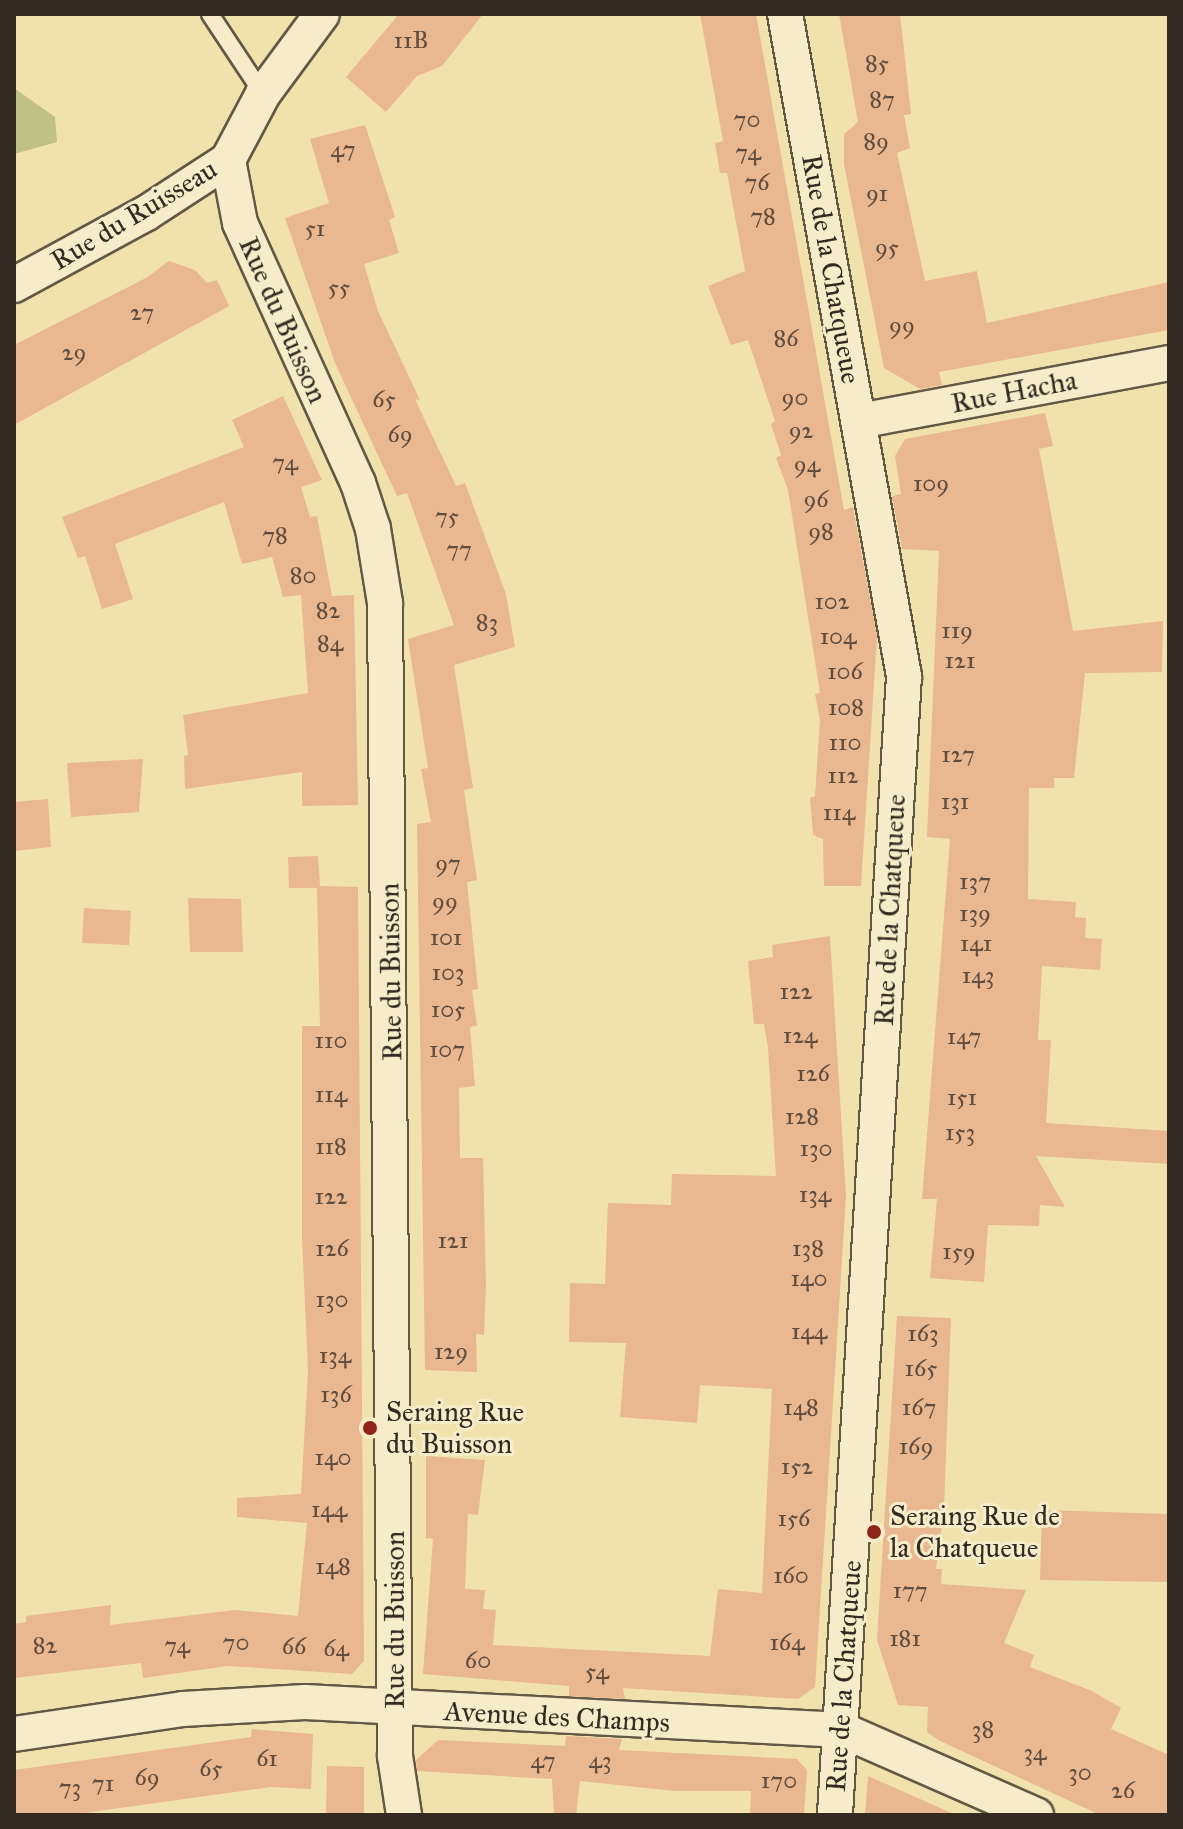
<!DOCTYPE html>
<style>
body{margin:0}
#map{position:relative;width:1183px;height:1829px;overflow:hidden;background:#f1e2ad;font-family:"IM FELL Great Primer",serif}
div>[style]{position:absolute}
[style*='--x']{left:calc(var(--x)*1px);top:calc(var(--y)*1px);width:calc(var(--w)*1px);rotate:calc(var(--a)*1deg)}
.green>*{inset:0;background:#c0c285}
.building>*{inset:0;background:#e9b790}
.roads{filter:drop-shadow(2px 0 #635844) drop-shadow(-2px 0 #635844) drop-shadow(0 2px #635844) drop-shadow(0 -2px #635844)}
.lane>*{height:16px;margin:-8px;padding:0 8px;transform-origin:8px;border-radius:8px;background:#f6ecca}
.street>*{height:34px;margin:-17px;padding:0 17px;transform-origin:17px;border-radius:17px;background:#f6ecca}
.dots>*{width:22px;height:22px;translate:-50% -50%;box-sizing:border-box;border:4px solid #f6ecca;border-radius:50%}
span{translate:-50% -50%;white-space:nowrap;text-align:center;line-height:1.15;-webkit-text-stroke:6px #f6ecca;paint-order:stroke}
.number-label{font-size:24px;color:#614d3d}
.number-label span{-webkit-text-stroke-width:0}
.street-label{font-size:28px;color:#342a21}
.poi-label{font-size:28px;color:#342a21}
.left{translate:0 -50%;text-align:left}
.frame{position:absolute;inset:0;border:16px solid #342a21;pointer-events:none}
</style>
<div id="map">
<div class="green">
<i style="clip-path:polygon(14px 88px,55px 117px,57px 142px,14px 154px)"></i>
</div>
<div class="building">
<i style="clip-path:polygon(399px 14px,483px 14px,442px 66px,417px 76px,386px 112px,346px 77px)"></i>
<i style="clip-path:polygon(700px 14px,756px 14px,844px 510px,853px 507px,877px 636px,861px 886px,824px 886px,823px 839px,813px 835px,810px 798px,815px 796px,820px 720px,815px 694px,820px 693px,788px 490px,776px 458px,781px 455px,771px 424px,775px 421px,748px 340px,731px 345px,708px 286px,745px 271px,727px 173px,720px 173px,715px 143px,723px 141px)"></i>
<i style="clip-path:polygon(839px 14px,900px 14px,911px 114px,904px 115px,910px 148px,897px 153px,925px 281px,977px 271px,987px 323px,1169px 282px,1169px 330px,939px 372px,942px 385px,920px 389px,884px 368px,844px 164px,844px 134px,858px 122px)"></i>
<i style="clip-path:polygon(365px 125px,395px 217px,389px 220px,399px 253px,364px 264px,378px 311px,420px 400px,415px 399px,456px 486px,465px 483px,506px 594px,515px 647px,454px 665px,473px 788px,464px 790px,477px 880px,467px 882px,478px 989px,472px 990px,477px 1026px,470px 1027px,475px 1086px,459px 1088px,460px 1158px,483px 1158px,486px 1284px,484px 1335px,476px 1334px,477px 1372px,425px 1370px,417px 824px,431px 822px,421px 769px,428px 768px,408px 639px,454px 625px,407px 493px,397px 496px,335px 363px,285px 218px,329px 203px,310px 139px)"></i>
<i style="clip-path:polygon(169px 261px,195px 270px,207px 283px,217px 280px,229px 306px,14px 425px,14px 345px,146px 278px)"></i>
<i style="clip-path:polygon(283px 396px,322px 480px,301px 487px,310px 517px,317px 516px,332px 596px,354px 595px,358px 805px,302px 806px,302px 772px,185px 789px,184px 756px,188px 755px,183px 715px,308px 693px,301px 595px,283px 597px,272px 557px,242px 564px,224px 502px,115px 544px,133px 599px,102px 609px,85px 556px,78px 558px,62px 517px,244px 447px,232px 420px)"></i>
<i style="clip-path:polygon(1045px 413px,1053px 446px,1039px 449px,1073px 631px,1163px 621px,1162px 672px,1085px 673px,1074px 778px,1054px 778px,1054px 788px,1029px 788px,1028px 899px,1076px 902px,1075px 917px,1086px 918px,1085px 938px,1102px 939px,1100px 970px,1042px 966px,1038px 1040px,1051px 1040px,1046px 1123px,1169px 1131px,1169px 1164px,1036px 1156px,1065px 1207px,1040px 1205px,1039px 1226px,988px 1225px,984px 1282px,930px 1278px,937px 1199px,922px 1199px,950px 839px,927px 837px,939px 551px,902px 549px,892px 496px,901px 494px,895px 456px,905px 439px)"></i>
<i style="clip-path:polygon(143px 759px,139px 812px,71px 817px,67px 763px)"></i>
<i style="clip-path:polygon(48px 799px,51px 847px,14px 851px,14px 802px)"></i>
<i style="clip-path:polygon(318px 856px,320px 886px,358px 887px,364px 1661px,352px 1674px,228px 1666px,143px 1678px,141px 1663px,14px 1678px,14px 1624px,26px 1622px,26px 1616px,111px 1605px,110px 1625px,235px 1610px,298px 1616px,307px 1523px,237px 1517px,237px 1498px,301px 1494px,308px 1371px,302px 1237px,302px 1026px,320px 1026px,317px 888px,289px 888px,288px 857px)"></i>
<i style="clip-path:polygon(188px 898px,241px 899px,243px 952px,190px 952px)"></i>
<i style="clip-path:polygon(84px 908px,131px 911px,129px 945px,82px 943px)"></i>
<i style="clip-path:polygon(830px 936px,846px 1196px,815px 1687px,798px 1699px,623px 1688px,625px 1699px,569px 1696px,569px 1686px,423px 1674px,433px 1539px,426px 1538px,426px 1456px,485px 1460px,478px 1515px,468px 1514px,465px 1589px,485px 1590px,483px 1609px,496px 1610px,493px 1645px,710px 1656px,718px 1589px,762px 1593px,772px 1389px,700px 1385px,697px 1423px,620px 1417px,626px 1343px,569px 1342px,570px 1283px,605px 1284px,608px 1203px,671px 1205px,672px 1174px,776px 1176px,768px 1048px,764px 1024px,754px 1024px,748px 961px,773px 957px,772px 945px)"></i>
<i style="clip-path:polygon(897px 1316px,951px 1318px,944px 1508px,936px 1569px,942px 1569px,941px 1584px,1026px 1590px,1004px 1643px,1034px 1655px,1030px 1667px,1092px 1691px,1121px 1708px,1111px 1729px,1169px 1755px,1169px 1815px,1100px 1815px,940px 1741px,927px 1732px,928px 1707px,898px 1705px,877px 1640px)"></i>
<i style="clip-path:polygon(1042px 1510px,1169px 1514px,1169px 1582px,1040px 1580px)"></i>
<i style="clip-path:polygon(252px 1729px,313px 1734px,311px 1789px,271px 1787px,70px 1815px,14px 1815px,14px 1770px,251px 1737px)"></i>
<i style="clip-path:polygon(566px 1736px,622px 1739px,619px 1750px,797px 1759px,807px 1770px,804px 1815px,750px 1815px,751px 1791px,675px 1791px,580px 1781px,576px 1815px,554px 1815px,552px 1779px,417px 1771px,416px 1760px,438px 1740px,565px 1746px)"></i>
<i style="clip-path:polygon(327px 1766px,364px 1767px,364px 1815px,326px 1815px)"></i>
<i style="clip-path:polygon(868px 1776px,956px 1815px,865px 1815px)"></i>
</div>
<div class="roads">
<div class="lane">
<i style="--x:210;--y:14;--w:96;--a:56.5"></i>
</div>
<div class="street">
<i style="--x:785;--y:14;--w:673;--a:79.81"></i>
<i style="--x:904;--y:676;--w:1141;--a:93.47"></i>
<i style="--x:228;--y:160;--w:64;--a:79.2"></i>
<i style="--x:240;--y:223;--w:286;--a:65.6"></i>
<i style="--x:358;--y:483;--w:48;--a:71.9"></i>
<i style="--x:373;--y:529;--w:75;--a:80.8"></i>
<i style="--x:385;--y:603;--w:1153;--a:89.5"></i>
<i style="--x:395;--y:1756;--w:60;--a:81.3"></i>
<i style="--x:14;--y:285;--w:149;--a:-28.5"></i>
<i style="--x:145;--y:214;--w:99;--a:-33"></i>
<i style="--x:228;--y:160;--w:75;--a:-62.1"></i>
<i style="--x:263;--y:94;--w:99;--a:-53.6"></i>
<i style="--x:859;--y:421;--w:315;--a:-10.6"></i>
<i style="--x:14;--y:1734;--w:171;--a:-8.4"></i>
<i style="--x:183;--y:1709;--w:122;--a:-3.3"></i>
<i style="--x:305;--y:1702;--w:538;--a:2.98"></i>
<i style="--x:842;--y:1730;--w:212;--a:23.7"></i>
</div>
</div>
<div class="dots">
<i style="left:370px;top:1428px;background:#8f2418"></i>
<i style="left:874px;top:1532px;background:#8f2418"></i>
</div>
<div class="number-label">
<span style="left:411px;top:41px">11B</span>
<span style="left:877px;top:64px">85</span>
<span style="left:882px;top:100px">87</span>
<span style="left:747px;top:120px">70</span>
<span style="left:876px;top:142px">89</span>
<span style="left:343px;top:150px">47</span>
<span style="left:748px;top:153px">74</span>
<span style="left:757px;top:183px">76</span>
<span style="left:877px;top:194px">91</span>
<span style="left:763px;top:217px">78</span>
<span style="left:315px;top:229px">51</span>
<span style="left:887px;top:248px">95</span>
<span style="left:339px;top:288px">55</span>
<span style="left:142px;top:313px">27</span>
<span style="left:902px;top:326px">99</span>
<span style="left:786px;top:339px">86</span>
<span style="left:74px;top:353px">29</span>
<span style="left:795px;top:398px">90</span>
<span style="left:384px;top:400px">65</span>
<span style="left:801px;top:431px">92</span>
<span style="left:400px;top:435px">69</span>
<span style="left:285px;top:463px">74</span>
<span style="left:807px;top:465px">94</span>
<span style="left:931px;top:484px">109</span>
<span style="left:816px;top:500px">96</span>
<span style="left:447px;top:517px">75</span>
<span style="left:821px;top:532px">98</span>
<span style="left:275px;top:536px">78</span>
<span style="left:459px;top:550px">77</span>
<span style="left:303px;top:576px">80</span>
<span style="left:832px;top:602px">102</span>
<span style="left:328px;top:611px">82</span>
<span style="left:487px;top:623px">83</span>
<span style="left:957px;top:631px">119</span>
<span style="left:838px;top:637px">104</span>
<span style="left:330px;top:644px">84</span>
<span style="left:960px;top:661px">121</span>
<span style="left:845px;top:672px">106</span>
<span style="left:846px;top:708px">108</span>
<span style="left:845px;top:743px">110</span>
<span style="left:958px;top:755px">127</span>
<span style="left:843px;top:776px">112</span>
<span style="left:955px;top:802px">131</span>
<span style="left:839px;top:813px">114</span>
<span style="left:448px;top:864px">97</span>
<span style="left:975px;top:882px">137</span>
<span style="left:445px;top:902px">99</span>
<span style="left:975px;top:914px">139</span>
<span style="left:446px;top:938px">101</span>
<span style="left:976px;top:944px">141</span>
<span style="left:448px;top:973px">103</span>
<span style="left:978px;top:976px">143</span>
<span style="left:796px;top:992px">122</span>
<span style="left:448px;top:1010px">105</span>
<span style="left:800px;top:1036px">124</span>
<span style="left:964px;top:1037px">147</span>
<span style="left:331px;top:1041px">110</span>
<span style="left:447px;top:1050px">107</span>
<span style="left:813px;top:1074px">126</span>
<span style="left:331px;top:1095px">114</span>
<span style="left:962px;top:1098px">151</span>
<span style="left:802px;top:1117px">128</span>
<span style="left:960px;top:1133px">153</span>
<span style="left:331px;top:1147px">118</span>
<span style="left:816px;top:1149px">130</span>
<span style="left:815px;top:1195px">134</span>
<span style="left:331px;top:1197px">122</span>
<span style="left:453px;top:1241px">121</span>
<span style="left:332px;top:1249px">126</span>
<span style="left:808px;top:1249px">138</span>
<span style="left:959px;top:1252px">159</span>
<span style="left:809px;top:1279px">140</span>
<span style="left:332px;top:1300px">130</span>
<span style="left:809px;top:1332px">144</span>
<span style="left:923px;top:1334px">163</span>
<span style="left:451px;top:1352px">129</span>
<span style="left:335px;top:1356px">134</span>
<span style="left:921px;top:1369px">165</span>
<span style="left:336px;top:1395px">136</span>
<span style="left:801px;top:1408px">148</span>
<span style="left:919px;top:1408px">167</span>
<span style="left:916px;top:1447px">169</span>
<span style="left:333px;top:1458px">140</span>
<span style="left:797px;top:1467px">152</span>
<span style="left:329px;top:1510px">144</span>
<span style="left:794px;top:1519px">156</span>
<span style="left:333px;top:1567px">148</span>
<span style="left:791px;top:1576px">160</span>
<span style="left:910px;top:1591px">177</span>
<span style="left:905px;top:1639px">181</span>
<span style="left:236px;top:1643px">70</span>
<span style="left:787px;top:1643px">164</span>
<span style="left:45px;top:1646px">82</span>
<span style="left:177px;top:1646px">74</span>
<span style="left:294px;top:1647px">66</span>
<span style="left:336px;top:1649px">64</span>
<span style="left:478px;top:1661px">60</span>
<span style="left:597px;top:1672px">54</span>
<span style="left:983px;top:1730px">38</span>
<span style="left:1035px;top:1753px">34</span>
<span style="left:267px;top:1759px">61</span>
<span style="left:543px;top:1761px">47</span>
<span style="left:600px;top:1761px">43</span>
<span style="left:211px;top:1769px">65</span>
<span style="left:1080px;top:1773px">30</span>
<span style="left:147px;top:1778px">69</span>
<span style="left:779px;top:1781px">170</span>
<span style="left:103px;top:1784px">71</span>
<span style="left:70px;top:1788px">73</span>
<span style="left:1123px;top:1791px">26</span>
</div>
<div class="street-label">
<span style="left:134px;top:215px;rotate:-31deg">Rue du Ruisseau</span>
<span style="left:831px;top:269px;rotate:80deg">Rue de la Chatqueue</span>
<span style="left:283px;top:320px;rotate:66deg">Rue du Buisson</span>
<span style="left:1014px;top:392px;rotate:-11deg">Rue Hacha</span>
<span style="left:890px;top:910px;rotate:-87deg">Rue de la Chatqueue</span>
<span style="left:391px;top:972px;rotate:-91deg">Rue du Buisson</span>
<span style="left:395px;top:1620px;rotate:-90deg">Rue du Buisson</span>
<span style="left:844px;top:1676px;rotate:-86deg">Rue de la Chatqueue</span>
<span style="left:557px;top:1717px;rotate:3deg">Avenue des Champs</span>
</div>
<div class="poi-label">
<span class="left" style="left:386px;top:1428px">Seraing Rue<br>du Buisson</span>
<span class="left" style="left:890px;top:1532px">Seraing Rue de<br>la Chatqueue</span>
</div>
<div class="frame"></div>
</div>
